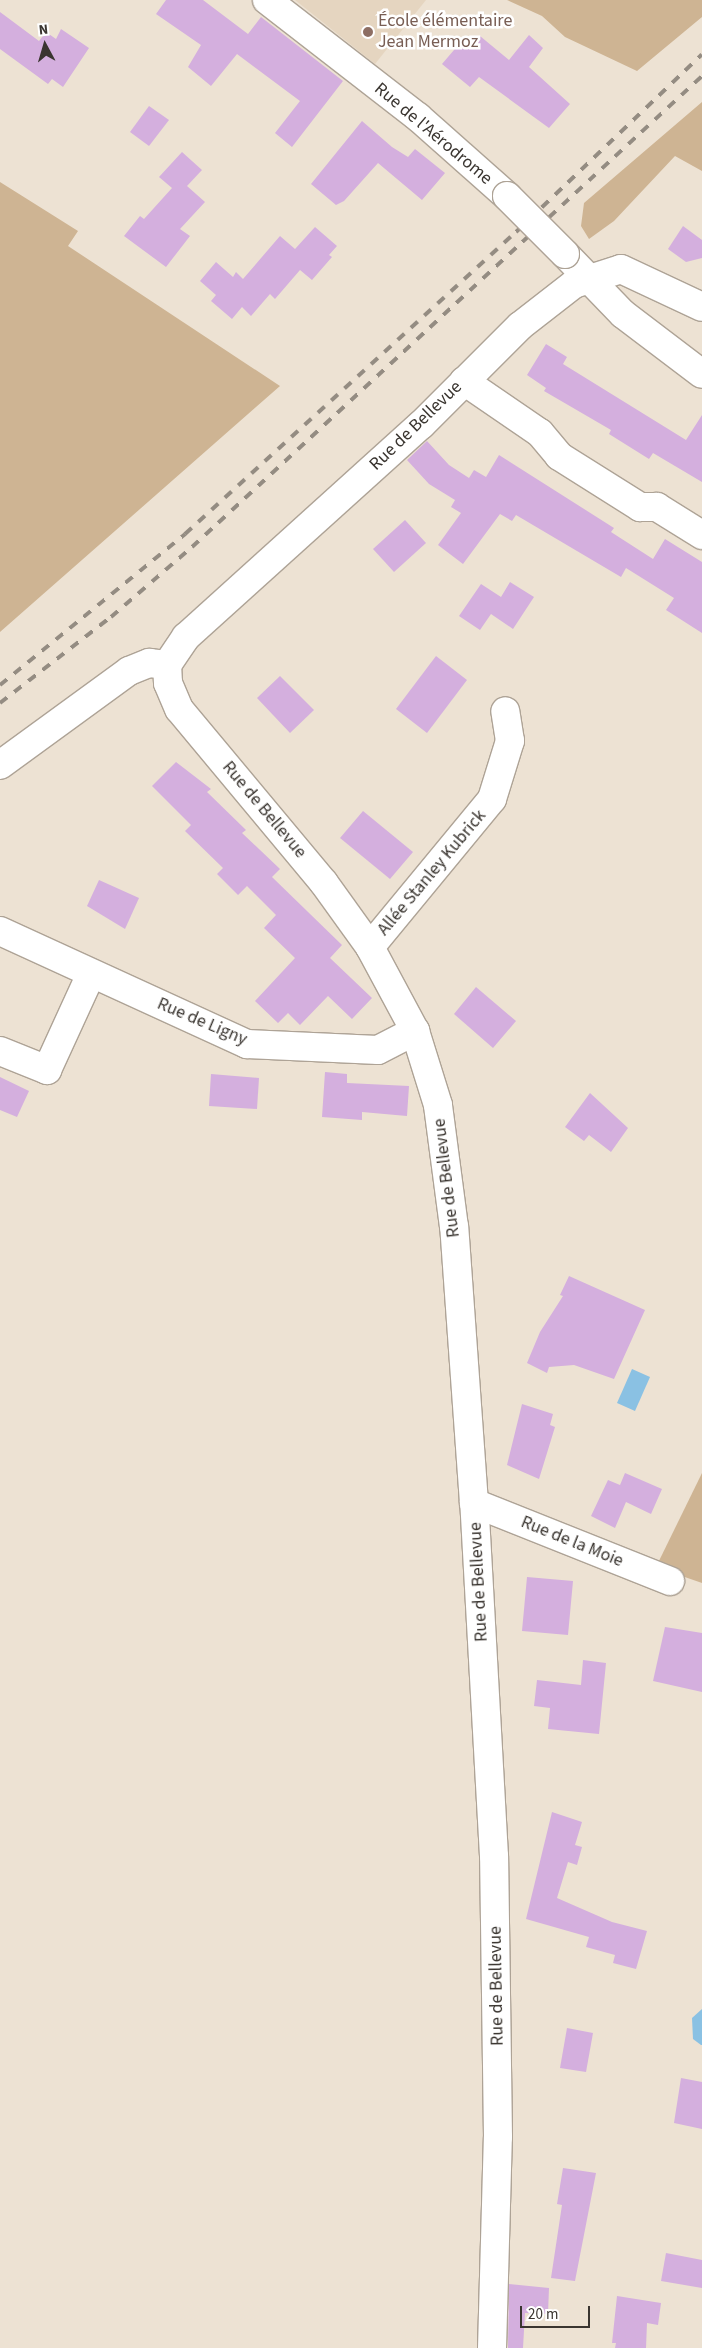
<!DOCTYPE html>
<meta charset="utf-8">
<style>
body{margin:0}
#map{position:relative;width:702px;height:2348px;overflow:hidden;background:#ede2d3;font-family:"Source Sans 3",sans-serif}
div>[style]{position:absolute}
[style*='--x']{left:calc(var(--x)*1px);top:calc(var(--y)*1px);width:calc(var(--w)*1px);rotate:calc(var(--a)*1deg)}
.built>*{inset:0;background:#e5d5c0}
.green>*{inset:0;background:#ceb493}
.water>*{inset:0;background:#8ac1e3}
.building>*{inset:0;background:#d4afde}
.roads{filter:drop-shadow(1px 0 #aea396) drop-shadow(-1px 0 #aea396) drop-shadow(0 1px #aea396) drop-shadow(0 -1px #aea396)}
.street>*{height:28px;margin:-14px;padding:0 14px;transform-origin:14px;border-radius:14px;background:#fff}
.secondary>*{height:28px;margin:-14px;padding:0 14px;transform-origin:14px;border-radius:14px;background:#fff}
.rail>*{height:4px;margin-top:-2px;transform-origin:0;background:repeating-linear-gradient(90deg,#948c82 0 9px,transparent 0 18px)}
.bridges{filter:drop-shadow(1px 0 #aea396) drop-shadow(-1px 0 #aea396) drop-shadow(0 1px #aea396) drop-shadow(0 -1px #aea396)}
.secondary-bridge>*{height:28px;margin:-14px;padding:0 14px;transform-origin:14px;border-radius:14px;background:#fff}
.dots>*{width:14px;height:14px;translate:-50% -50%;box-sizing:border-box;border:2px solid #fff;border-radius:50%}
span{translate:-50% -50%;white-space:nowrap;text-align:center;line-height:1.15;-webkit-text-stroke:5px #fff;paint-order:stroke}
.education-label{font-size:18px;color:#785e54}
.left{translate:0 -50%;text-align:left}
.street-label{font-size:18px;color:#3a3530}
.north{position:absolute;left:20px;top:20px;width:50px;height:50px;-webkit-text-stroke:4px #fff;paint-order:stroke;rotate:354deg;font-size:14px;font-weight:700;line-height:20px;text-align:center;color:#3a3530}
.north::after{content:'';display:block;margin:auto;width:18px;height:22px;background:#3a3530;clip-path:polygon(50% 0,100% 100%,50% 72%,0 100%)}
.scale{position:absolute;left:520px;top:2306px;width:70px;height:22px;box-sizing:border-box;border:2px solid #3a3530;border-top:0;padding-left:6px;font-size:15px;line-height:18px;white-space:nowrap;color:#3a3530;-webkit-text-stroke:4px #fff;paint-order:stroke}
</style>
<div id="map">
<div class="built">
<i style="clip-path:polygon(295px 0,426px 0,375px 64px)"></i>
</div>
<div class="green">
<i style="clip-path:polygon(507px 0,702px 0,702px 17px,637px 71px,565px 37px,542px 16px)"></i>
<i style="clip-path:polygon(702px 102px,702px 171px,675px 156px,614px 221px,589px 239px,581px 226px,584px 203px)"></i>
<i style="clip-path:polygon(0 182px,78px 231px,68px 246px,280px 386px,0 632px)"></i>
<i style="clip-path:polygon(702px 1473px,702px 1583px,656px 1567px)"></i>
</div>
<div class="water">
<i style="clip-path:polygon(632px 1369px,650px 1377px,635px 1411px,617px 1403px)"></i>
<i style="clip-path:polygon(702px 2009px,702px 2045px,701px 2045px,693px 2039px,692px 2018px)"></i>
</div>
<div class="building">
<i style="clip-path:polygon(166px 0,203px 0,248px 34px,261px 17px,343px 81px,292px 147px,275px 133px,300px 101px,237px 54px,211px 86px,188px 67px,201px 45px,156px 14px)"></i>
<i style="clip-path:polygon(0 12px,39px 41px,46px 32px,56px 39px,61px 29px,89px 48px,63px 87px,52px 79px,48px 84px,0 49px)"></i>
<i style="clip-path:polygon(529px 35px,543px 48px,529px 67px,570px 104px,549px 128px,479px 77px,470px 87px,442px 64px,466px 36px,475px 42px,480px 36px,509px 60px)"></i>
<i style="clip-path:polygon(149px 106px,169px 120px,149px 146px,130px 132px)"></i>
<i style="clip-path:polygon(362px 121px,392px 147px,408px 157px,415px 149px,445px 173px,422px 200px,378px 163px,344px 201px,336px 205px,311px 184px)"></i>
<i style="clip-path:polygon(182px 152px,202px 170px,187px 186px,205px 202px,180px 229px,190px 236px,166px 267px,124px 236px,140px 216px,144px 219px,172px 188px,159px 177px)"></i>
<i style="clip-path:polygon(683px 226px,702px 240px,702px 258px,686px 262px,668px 249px)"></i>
<i style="clip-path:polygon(315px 227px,337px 246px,329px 255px,332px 257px,312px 280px,300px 270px,275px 299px,270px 294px,251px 316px,242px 307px,232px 319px,211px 301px,216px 295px,200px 281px,216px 262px,233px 277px,236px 272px,243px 279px,280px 236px,295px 249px)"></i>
<i style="clip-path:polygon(546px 344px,567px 357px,563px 364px,686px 440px,702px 415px,702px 482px,653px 453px,649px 459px,609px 434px,611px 430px,544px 391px,546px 388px,527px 375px)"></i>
<i style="clip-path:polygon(427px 441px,449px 465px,469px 478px,474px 470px,486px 477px,499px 455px,614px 528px,611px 532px,653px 559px,665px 539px,702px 562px,702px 633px,666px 610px,674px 598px,626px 568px,621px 577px,516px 515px,512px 521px,500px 514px,463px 564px,438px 545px,461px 513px,451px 507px,455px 500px,429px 484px,407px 460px)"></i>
<i style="clip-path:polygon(405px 520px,426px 543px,394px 572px,373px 549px)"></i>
<i style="clip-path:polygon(510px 582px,534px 597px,513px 629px,491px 614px,480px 630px,459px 616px,481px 584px,501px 597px)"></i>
<i style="clip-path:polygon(436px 656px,467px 680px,427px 733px,396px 709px)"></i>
<i style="clip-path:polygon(280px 676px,314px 710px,290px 733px,257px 698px)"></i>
<i style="clip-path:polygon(176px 762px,211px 789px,207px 792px,246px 830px,242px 833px,280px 869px,272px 877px,342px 945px,330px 958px,372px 998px,352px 1019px,328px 996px,300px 1025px,288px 1013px,278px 1023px,255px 1001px,295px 958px,264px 928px,276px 915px,247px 886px,238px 895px,217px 874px,223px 868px,185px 831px,191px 825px,152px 786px)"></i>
<i style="clip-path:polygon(363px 811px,413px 852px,390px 879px,340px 838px)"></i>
<i style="clip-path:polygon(99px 880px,139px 898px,125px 929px,87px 906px)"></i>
<i style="clip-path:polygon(476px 987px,516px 1021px,493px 1048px,454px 1014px)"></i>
<i style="clip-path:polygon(325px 1072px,347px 1074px,347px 1083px,409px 1086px,407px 1116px,362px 1112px,362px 1120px,322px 1117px)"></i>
<i style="clip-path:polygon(211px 1074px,259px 1078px,257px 1109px,209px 1106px)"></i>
<i style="clip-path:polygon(0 1077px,29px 1091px,17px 1117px,0 1110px)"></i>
<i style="clip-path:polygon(590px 1093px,628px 1128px,611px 1152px,589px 1135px,584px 1141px,565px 1127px)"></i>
<i style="clip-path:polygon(569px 1276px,645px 1310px,614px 1379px,574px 1365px,549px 1367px,547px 1373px,527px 1363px,540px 1332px,563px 1296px,560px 1295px)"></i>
<i style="clip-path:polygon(522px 1404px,553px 1414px,550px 1425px,555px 1427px,539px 1479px,507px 1465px)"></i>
<i style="clip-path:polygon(625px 1473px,662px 1489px,651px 1514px,626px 1502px,615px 1528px,591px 1516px,608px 1480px,620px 1485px)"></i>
<i style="clip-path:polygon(527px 1577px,573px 1581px,568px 1635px,522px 1631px)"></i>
<i style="clip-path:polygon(665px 1627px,702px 1633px,702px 1692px,653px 1681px)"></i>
<i style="clip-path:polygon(583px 1660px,606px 1663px,599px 1734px,548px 1729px,550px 1708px,534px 1706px,537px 1680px,581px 1685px)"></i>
<i style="clip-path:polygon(552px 1812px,582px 1822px,575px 1845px,582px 1847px,577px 1865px,568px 1862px,557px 1898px,612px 1922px,647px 1931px,636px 1969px,613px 1963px,615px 1955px,586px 1947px,589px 1937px,526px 1919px)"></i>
<i style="clip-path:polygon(567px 2028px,593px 2033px,586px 2072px,560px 2068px)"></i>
<i style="clip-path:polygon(681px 2078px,702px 2082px,702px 2129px,674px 2123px)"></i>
<i style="clip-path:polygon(563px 2168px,596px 2173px,575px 2281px,551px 2278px,562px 2205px,557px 2204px)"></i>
<i style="clip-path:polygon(666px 2253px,702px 2260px,702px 2288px,661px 2281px)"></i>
<i style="clip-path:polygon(509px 2284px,549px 2288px,548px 2314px,525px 2313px,523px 2348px,508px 2348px)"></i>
<i style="clip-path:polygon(617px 2296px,661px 2303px,658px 2325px,647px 2323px,646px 2348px,615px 2348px,616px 2343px,612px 2343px)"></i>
</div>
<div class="roads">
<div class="street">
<i style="--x:464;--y:381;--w:92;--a:34.4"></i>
<i style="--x:540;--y:433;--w:30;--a:50"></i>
<i style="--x:559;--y:456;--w:96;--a:32.2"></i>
<i style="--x:640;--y:507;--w:17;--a:0"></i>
<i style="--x:657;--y:507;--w:53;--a:31.9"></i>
<i style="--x:0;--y:765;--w:160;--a:-36.1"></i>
<i style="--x:129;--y:671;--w:22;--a:-22"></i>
<i style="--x:149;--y:663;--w:18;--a:6"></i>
<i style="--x:0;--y:931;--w:272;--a:24.6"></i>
<i style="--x:247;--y:1044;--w:131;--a:2.6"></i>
<i style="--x:378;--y:1050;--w:42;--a:-27.2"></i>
<i style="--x:370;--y:947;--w:192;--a:-50.5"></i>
<i style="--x:492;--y:799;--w:61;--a:-72.8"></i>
<i style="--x:510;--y:741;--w:30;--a:-99"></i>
<i style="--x:0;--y:1051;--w:51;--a:22"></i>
<i style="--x:47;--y:1070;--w:106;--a:-65.4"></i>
<i style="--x:474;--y:1503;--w:211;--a:21.7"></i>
<i style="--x:492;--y:2348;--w:211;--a:-88.4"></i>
<i style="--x:498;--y:2137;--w:281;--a:-90.8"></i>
<i style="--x:494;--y:1856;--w:354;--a:-93.2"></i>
<i style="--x:474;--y:1503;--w:277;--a:-94.1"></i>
<i style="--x:454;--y:1227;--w:123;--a:-97.5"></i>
<i style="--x:438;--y:1105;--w:77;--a:-107.3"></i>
<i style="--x:415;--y:1031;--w:95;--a:-118.2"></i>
<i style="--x:370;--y:947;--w:79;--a:-125.7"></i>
<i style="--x:324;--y:883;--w:226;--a:-129.8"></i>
<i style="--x:179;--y:709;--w:28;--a:-113"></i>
<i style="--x:168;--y:683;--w:18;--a:-93"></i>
<i style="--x:167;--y:665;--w:34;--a:-56"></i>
<i style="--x:186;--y:637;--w:316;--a:-42.1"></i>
<i style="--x:421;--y:425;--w:140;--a:-45"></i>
<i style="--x:520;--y:326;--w:68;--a:-37.9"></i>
<i style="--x:574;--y:284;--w:49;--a:-17.7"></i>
<i style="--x:621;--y:269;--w:89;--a:25.1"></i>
</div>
<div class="secondary">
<i style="--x:267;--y:0;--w:191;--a:37.8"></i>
<i style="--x:418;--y:117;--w:119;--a:41.6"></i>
<i style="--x:565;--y:254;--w:83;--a:46"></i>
<i style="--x:623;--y:314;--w:99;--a:37.2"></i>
</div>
</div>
<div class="rail">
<i style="--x:0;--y:685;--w:239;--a:-39.2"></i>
<i style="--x:185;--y:534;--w:448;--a:-42.4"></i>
<i style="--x:516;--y:232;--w:257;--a:-43.7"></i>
<i style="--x:0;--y:703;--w:140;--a:-37.8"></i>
<i style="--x:111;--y:617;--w:107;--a:-40.8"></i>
<i style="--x:192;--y:547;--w:694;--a:-42.72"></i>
</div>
<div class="bridges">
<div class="secondary-bridge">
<i style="--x:507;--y:196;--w:82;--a:45"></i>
</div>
</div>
<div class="dots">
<i style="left:368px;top:32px;background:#8d6e63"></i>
</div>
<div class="education-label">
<span class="left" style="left:378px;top:32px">École élémentaire<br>Jean Mermoz</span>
</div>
<div class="street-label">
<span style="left:433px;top:134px;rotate:40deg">Rue de l'Aérodrome</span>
<span style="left:416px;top:426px;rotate:-44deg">Rue de Bellevue</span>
<span style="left:264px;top:810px;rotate:50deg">Rue de Bellevue</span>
<span style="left:432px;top:873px;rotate:-50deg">Allée Stanley Kubrick</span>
<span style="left:202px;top:1022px;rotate:23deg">Rue de Ligny</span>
<span style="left:447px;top:1178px;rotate:-97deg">Rue de Bellevue</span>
<span style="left:572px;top:1542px;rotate:22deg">Rue de la Moie</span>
<span style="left:479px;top:1582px;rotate:-93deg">Rue de Bellevue</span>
<span style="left:497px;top:1986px;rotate:-91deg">Rue de Bellevue</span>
</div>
<div class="north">N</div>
<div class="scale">20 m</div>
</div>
